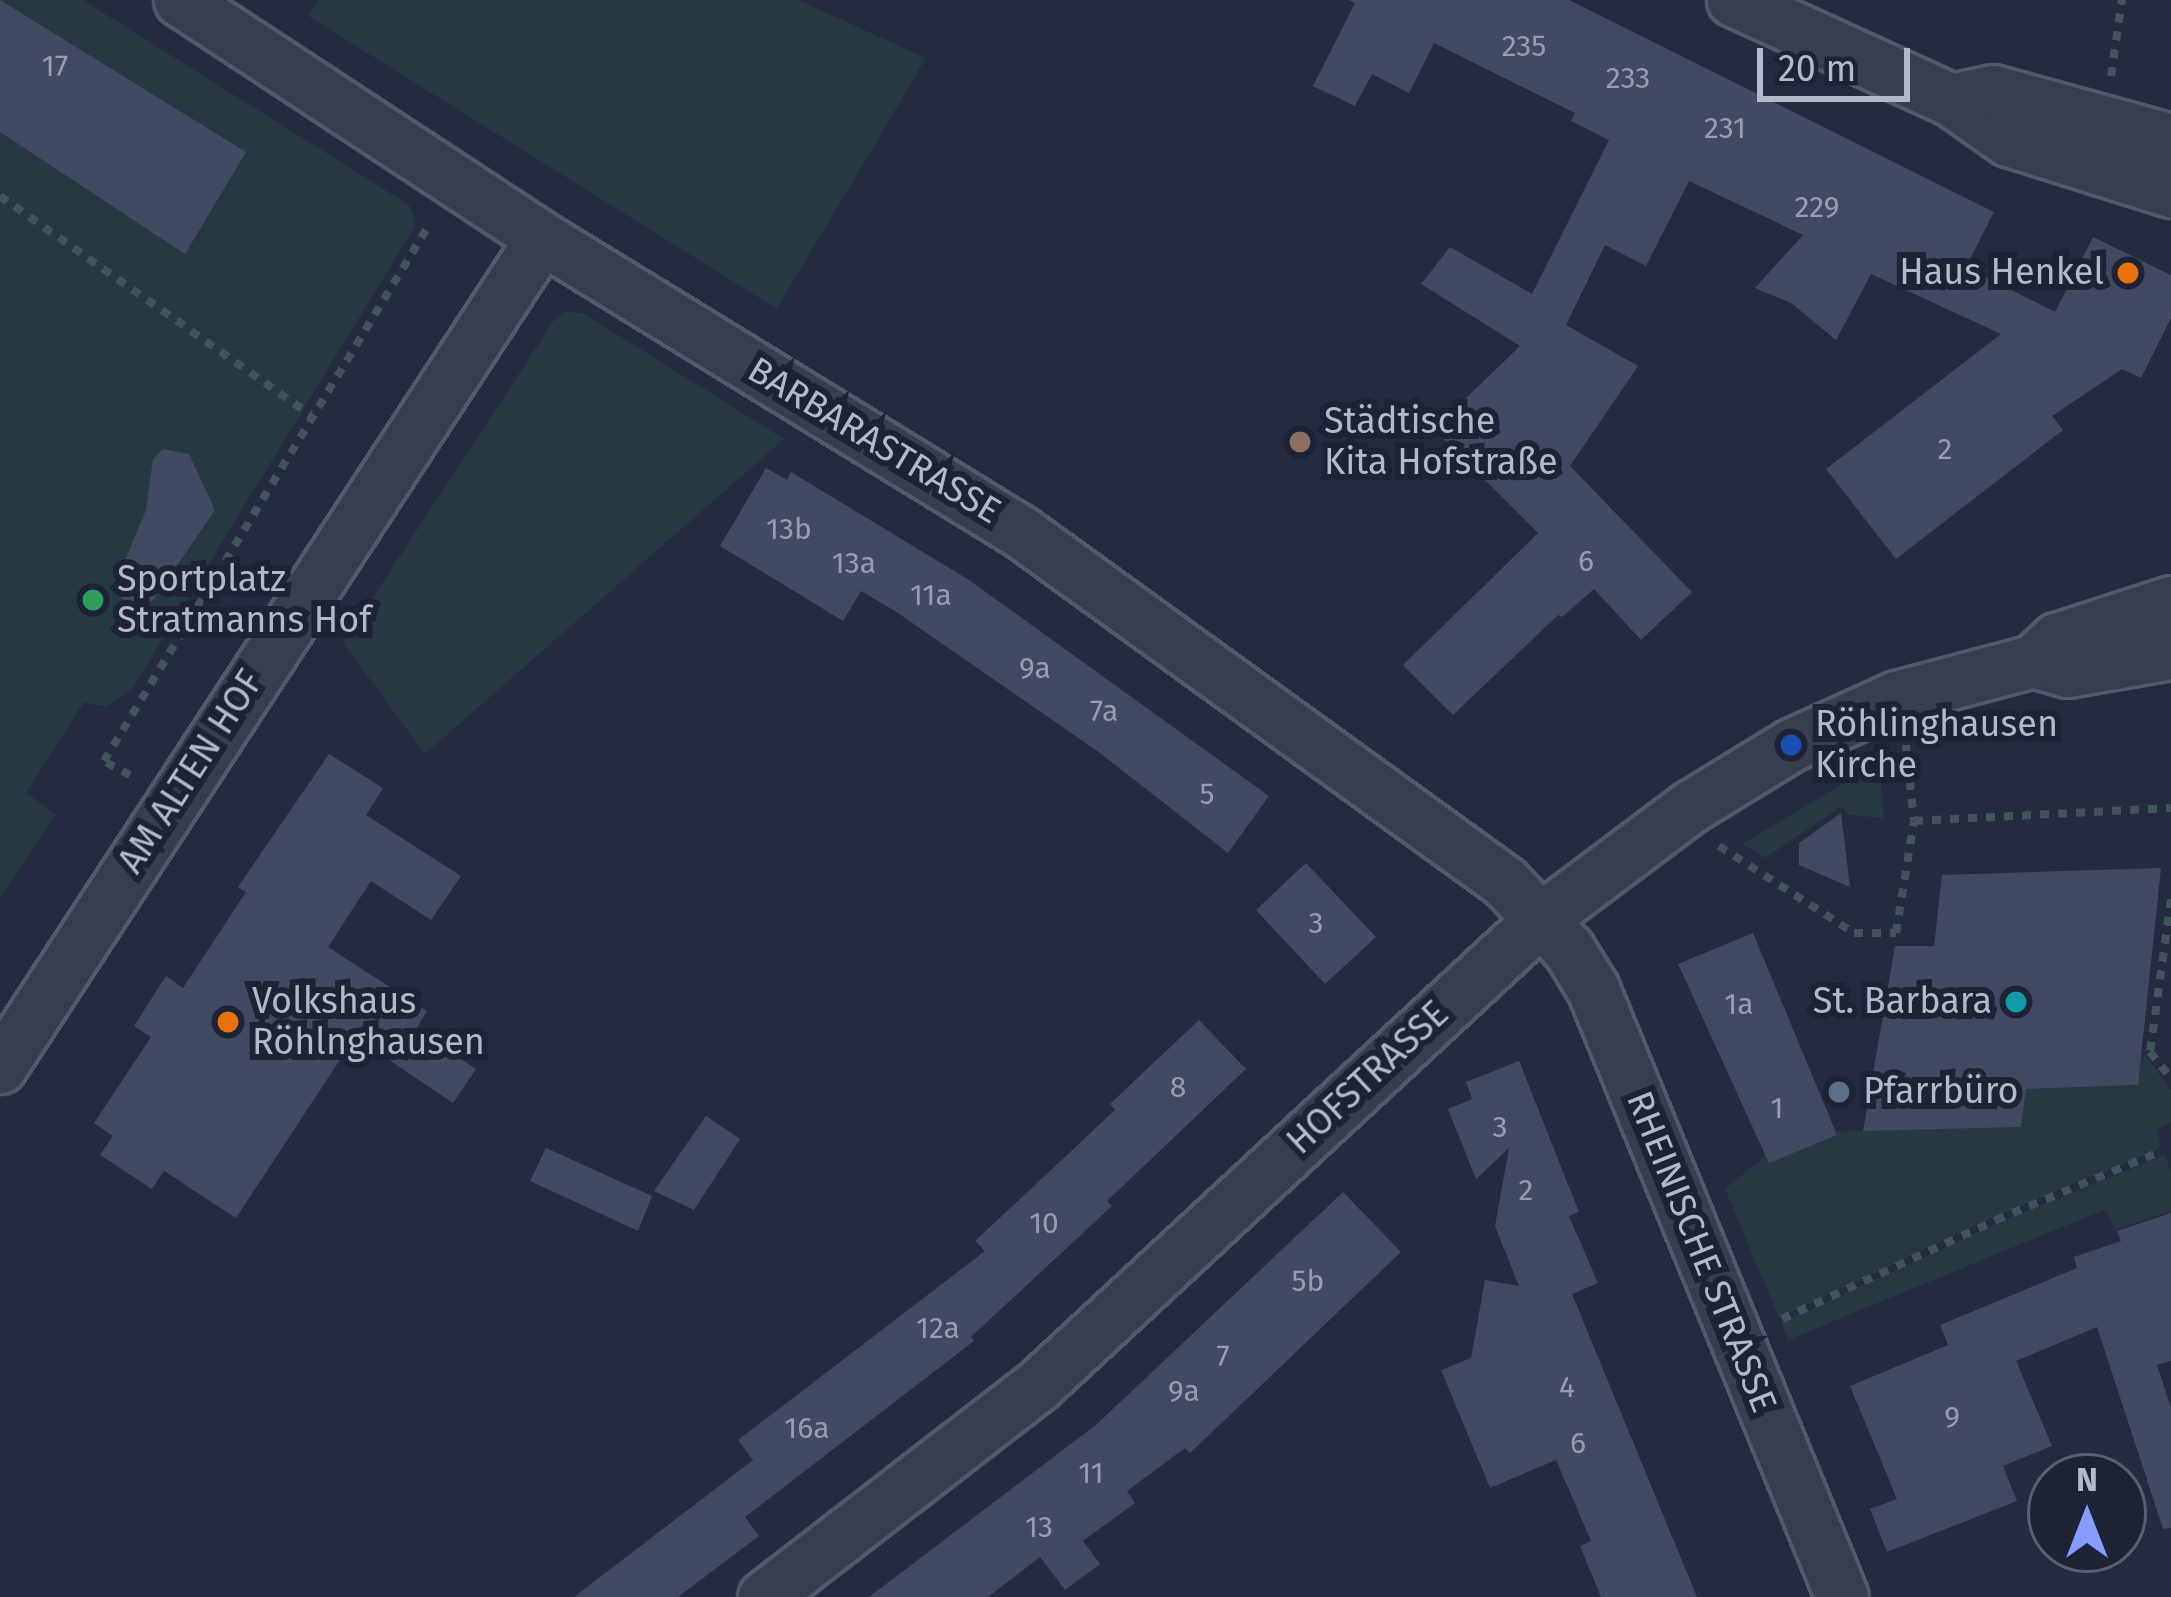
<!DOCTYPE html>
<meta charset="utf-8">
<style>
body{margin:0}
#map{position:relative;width:2171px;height:1597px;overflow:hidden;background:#242a40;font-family:"Fira Sans",sans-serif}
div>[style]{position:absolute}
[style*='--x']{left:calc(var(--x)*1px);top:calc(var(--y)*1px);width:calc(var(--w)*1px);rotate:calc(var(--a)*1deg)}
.green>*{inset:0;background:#263841}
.building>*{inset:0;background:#424962}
.path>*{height:8px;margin-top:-4px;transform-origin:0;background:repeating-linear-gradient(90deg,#41545b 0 9px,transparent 0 18px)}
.roads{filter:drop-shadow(3px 0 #53586b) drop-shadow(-3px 0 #53586b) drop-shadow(0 3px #53586b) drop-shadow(0 -3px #53586b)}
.street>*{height:51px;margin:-25.5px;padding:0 25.5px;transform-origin:25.5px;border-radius:25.5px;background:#383d50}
.dots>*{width:33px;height:33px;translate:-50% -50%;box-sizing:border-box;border:6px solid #1d2235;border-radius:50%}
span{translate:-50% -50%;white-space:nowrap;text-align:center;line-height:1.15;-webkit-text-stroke:12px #1d2235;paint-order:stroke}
.number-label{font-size:30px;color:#989cb1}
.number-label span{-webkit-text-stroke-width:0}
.poi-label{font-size:36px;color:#b4b8cb}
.right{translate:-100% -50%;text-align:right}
.left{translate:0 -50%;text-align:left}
.street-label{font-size:36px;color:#b4b8cb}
.north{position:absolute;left:2027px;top:1453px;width:120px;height:120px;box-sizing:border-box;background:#1d2235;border:3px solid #595e71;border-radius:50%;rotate:0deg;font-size:33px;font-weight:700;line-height:48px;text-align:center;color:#b4b8cb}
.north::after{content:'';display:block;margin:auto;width:42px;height:54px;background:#879dfd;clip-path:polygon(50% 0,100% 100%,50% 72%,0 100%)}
.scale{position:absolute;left:1757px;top:48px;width:153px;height:54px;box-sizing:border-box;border:6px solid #b4b8cb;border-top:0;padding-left:15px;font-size:36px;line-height:42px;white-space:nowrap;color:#b4b8cb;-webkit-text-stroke:9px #1d2235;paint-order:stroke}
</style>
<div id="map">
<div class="green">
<i style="clip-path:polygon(0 0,83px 0,409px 205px,414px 218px,414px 228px,133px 688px,107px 707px,84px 702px,26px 793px,56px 814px,0 898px)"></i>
<i style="clip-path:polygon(318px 0,798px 0,926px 58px,777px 309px,308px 16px)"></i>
<i style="clip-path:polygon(565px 311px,583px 313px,784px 439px,425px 754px,343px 643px,556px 317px)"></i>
<i style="clip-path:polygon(1879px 762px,1884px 818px,1848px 815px,1841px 807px,1765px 858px,1742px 844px)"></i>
<i style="clip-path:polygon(2146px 1056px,2171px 1090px,2171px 1123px,2157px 1129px,2161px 1148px,1989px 1219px,1779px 1318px,1725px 1189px,1766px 1155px,1817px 1132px,2020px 1127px,2026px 1089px,2137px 1085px,2141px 1058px)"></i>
<i style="clip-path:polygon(2165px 1155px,2171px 1172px,2171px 1211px,2115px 1230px,2106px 1209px,1788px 1340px,1781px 1323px,1991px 1226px)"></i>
</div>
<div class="building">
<i style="clip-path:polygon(0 0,246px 152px,185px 254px,0 132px)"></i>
<i style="clip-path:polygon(1349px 0,1569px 0,1994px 212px,1966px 267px,2055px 312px,2093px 237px,2171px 275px,2171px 318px,2141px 378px,2122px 369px,2052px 416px,2063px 430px,1896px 559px,1826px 469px,2001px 334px,1871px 274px,1836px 340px,1791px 303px,1755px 288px,1803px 235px,1689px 181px,1646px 266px,1605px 245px,1566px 325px,1638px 366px,1570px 466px,1692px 592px,1641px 640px,1594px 589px,1562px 617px,1558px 615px,1453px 715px,1403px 665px,1538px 533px,1434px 429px,1520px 346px,1421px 284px,1450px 247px,1532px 294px,1609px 140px,1571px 121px,1575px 113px,1434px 43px,1409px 93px,1372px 74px,1355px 106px,1313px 86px,1355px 3px)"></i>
<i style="clip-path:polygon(163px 449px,189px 454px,215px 510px,154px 599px,140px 608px,122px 599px,117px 579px,146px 510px,153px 459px)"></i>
<i style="clip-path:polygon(766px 468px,787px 480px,791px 472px,969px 580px,1269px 796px,1228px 853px,1100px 753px,895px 611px,861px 591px,843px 621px,720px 546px)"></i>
<i style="clip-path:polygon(329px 754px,383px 788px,366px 815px,461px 876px,431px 920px,371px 881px,328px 947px,427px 1011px,416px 1029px,476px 1069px,453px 1103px,355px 1037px,236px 1218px,164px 1171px,152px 1189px,100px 1155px,113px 1136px,94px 1123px,151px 1037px,134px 1026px,166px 976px,183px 988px,246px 892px,238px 887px)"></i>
<i style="clip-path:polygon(1841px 813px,1850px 887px,1799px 865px,1799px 843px)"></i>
<i style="clip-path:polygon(1306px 863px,1376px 937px,1325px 984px,1256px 910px)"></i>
<i style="clip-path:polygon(2161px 868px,2138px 1085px,2026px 1089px,2021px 1127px,1863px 1131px,1895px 946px,1934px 946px,1942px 875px)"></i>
<i style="clip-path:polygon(1753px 933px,1837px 1135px,1769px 1163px,1678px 964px)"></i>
<i style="clip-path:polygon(1199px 1020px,1246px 1069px,1107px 1201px,1112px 1206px,971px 1337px,974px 1341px,745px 1517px,759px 1536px,678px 1597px,574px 1597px,753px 1460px,738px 1440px,985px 1251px,975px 1241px,1115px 1110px,1110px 1104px)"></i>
<i style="clip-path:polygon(1519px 1061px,1579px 1212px,1569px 1216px,1598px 1283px,1572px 1294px,1697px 1597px,1601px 1597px,1580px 1546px,1591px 1541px,1556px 1460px,1490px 1488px,1441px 1370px,1471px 1358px,1485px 1280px,1519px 1286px,1495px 1226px,1509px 1148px,1476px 1179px,1448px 1109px,1472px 1099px,1466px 1082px)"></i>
<i style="clip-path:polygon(706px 1116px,740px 1139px,694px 1210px,654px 1191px)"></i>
<i style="clip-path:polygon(546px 1148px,652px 1196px,638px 1231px,530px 1181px)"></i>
<i style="clip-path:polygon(1343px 1192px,1401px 1252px,1190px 1453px,1185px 1448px,1127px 1491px,1135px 1503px,1083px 1541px,1100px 1564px,1065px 1590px,1040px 1557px,988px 1597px,869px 1597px,1097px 1424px)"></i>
<i style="clip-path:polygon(2171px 1213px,2171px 1361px,2157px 1365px,2171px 1408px,2171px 1528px,2163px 1529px,2097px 1327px,2016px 1361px,2052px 1446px,2003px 1466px,2017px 1501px,1887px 1552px,1870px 1509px,1897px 1499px,1850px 1386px,1948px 1345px,1940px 1325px,2077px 1268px,2074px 1257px,2121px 1241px,2117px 1231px)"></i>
</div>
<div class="path">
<i style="--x:2111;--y:76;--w:77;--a:-81.8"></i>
<i style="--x:0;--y:196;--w:380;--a:35.2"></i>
<i style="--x:1906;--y:745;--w:76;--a:84"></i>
<i style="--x:1914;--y:821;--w:257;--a:-2.9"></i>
<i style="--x:130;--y:775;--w:30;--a:-152"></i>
<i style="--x:104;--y:761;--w:627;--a:-58.77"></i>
<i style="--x:1719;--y:846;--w:161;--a:32.8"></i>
<i style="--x:1854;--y:933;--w:42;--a:0"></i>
<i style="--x:1896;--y:933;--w:113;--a:-80.9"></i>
<i style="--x:2171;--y:899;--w:154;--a:97.8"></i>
<i style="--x:2150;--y:1052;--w:33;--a:51"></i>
<i style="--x:1782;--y:1319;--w:236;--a:-24.8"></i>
<i style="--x:1996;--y:1220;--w:180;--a:-22.6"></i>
</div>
<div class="roads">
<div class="street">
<i style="--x:180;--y:0;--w:433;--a:33.3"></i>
<i style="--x:542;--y:238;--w:562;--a:31.54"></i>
<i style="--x:1021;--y:532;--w:597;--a:35.87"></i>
<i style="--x:1505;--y:882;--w:93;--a:46.7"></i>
<i style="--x:1569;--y:950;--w:46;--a:58.4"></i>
<i style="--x:1593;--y:989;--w:657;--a:67.73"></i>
<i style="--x:1733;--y:0;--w:240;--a:24.6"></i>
<i style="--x:1951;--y:100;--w:70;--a:35.1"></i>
<i style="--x:2008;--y:140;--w:171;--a:17.4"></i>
<i style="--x:1951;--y:100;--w:43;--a:-12.1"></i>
<i style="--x:1993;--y:91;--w:185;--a:15.4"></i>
<i style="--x:2033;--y:661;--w:36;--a:16"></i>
<i style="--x:2068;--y:671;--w:105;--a:-9.9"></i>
<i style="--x:0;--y:1067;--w:990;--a:-56.82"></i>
<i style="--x:764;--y:1597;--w:344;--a:-37.7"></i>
<i style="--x:1036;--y:1387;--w:690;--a:-42.83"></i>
<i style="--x:1542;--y:918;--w:185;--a:-36.9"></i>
<i style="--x:1690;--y:807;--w:119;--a:-31.5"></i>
<i style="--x:1791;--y:745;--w:116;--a:-24.4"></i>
<i style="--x:1897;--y:697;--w:141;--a:-14.8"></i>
<i style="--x:2033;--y:661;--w:33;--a:-43"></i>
<i style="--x:2057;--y:639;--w:120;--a:-18"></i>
</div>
</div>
<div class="dots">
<i style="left:2128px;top:273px;background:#e8710a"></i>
<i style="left:1300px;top:442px;background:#8d6e63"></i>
<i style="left:93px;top:600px;background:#2e9e5b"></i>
<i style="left:1791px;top:745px;background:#1a4fb4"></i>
<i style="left:2016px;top:1002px;background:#0f9aa8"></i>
<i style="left:228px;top:1022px;background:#e8710a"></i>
<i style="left:1839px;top:1092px;background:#5c6f8a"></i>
</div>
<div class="number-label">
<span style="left:1524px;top:46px">235</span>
<span style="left:55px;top:66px">17</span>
<span style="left:1628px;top:78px">233</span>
<span style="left:1725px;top:128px">231</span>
<span style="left:1817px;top:207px">229</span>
<span style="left:1945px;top:449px">2</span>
<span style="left:789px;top:529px">13b</span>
<span style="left:1586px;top:561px">6</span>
<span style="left:854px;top:563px">13a</span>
<span style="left:931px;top:595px">11a</span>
<span style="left:1035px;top:668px">9a</span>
<span style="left:1104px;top:711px">7a</span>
<span style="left:1207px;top:794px">5</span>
<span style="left:1316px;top:923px">3</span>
<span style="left:1739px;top:1004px">1a</span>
<span style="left:1178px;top:1087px">8</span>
<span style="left:1777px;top:1108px">1</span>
<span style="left:1500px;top:1127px">3</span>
<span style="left:1526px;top:1190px">2</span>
<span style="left:1044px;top:1223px">10</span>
<span style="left:1308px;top:1281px">5b</span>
<span style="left:938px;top:1328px">12a</span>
<span style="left:1223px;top:1356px">7</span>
<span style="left:1567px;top:1387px">4</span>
<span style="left:1184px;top:1391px">9a</span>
<span style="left:1952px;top:1417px">9</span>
<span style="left:807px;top:1428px">16a</span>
<span style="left:1578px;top:1443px">6</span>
<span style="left:1091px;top:1473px">11</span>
<span style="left:1039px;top:1527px">13</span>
</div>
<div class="poi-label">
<span class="right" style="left:2104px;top:273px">Haus Henkel</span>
<span class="left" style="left:1324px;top:442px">Städtische<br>Kita Hofstraße</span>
<span class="left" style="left:117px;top:600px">Sportplatz<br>Stratmanns Hof</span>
<span class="left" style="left:1815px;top:745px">Röhlinghausen<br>Kirche</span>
<span class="left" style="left:252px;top:1022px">Volkshaus<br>Röhlnghausen</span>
<span class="right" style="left:1992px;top:1002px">St. Barbara</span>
<span class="left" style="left:1863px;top:1092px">Pfarrbüro</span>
</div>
<div class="street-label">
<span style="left:874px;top:441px;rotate:31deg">BARBARASTRASSE</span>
<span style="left:191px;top:772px;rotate:-57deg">AM ALTEN HOF</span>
<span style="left:1368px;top:1078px;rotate:-43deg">HOFSTRASSE</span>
<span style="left:1701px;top:1252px;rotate:68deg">RHEINISCHE STRASSE</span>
</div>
<div class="north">N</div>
<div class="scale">20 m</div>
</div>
